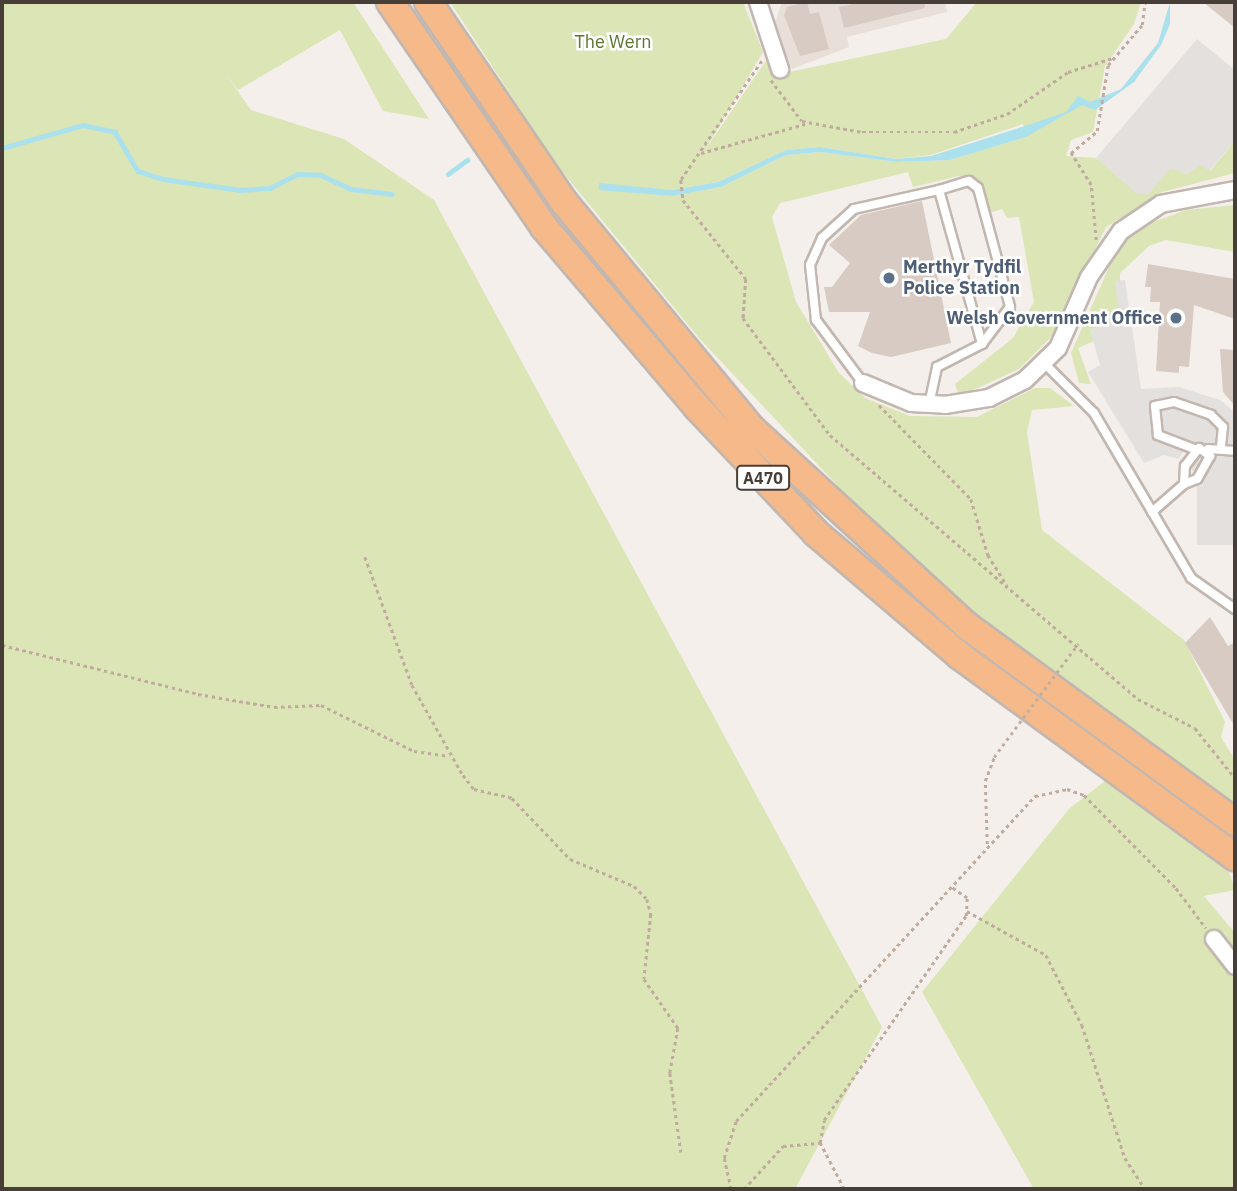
<!DOCTYPE html>
<style>
body{margin:0}
#map{position:relative;width:1237px;height:1191px;overflow:hidden;background:#f4efea;font-family:"IBM Plex Sans",sans-serif}
div>[style]{position:absolute}
[style*='--x']{left:calc(var(--x)*1px);top:calc(var(--y)*1px);width:calc(var(--w)*1px);rotate:calc(var(--a)*1deg)}
.residential>*{inset:0;background:#e8dfd9}
.green>*{inset:0;background:#dbe5b6}
.parking>*{inset:0;background:#e3e0de}
.water>*{inset:0;background:#abe1ec}
.stream>*{height:4.5px;margin:-2.25px;padding:0 2.25px;transform-origin:2.25px;border-radius:2.25px;background:#abe1ec}
.building>*{inset:0;background:#d8cbc3}
.path>*{height:2.5px;margin-top:-1.25px;transform-origin:0;background:repeating-linear-gradient(90deg,#c0ac9f 0 3.5px,transparent 0 7px)}
.roads{filter:drop-shadow(2px 0 #c2b7b0) drop-shadow(-2px 0 #c2b7b0) drop-shadow(0 2px #c2b7b0) drop-shadow(0 -2px #c2b7b0)}
.service>*{height:8px;margin:-4px;padding:0 4px;transform-origin:4px;border-radius:4px;background:#fff}
.minor>*{height:16px;margin:-8px;padding:0 8px;transform-origin:8px;border-radius:8px;background:#fff}
.trunk>*{height:26px;margin:-13px;padding:0 13px;transform-origin:13px;border-radius:13px;background:#f6ba8a}
.path-bridge>*{height:2.5px;margin-top:-1.25px;transform-origin:0;background:repeating-linear-gradient(90deg,#c0ac9f 0 3.5px,transparent 0 7px)}
.dots>*{width:19px;height:19px;translate:-50% -50%;box-sizing:border-box;border:4px solid #fff;border-radius:50%}
span{translate:-50% -50%;white-space:nowrap;text-align:center;line-height:1.15;-webkit-text-stroke:5px #fff;paint-order:stroke}
.shield-label span{padding:2px 5px;background:#fff;border:2px solid;border-radius:5px;-webkit-text-stroke-width:0}
.shield-label{font-size:16px;color:#483e38;font-weight:700}
.park-label{font-size:18px;color:#5b762f}
.service-label{font-size:18px;color:#4e5e75;font-weight:700}
.left{translate:0 -50%;text-align:left}
.right{translate:-100% -50%;text-align:right}
.frame{position:absolute;inset:0;border:4px solid #483e38;pointer-events:none}
</style>
<div id="map">
<div class="residential">
<i style="clip-path:polygon(782px 2px,945px 2px,947px 12px,847px 37px,849px 47px,792px 69px,774px 25px)"></i>
</div>
<div class="green">
<i style="clip-path:polygon(2px 2px,353px 2px,429px 119px,383px 111px,340px 30px,238px 90px,225px 73px,251px 110px,344px 139px,434px 200px,882px 1027px,795px 1189px,2px 1189px)"></i>
<i style="clip-path:polygon(evenodd,450px 2px,743px 2px,763px 52px,705px 150px,768px 58px,775px 75px,946px 39px,977px 2px,1141px 2px,1134px 24px,1105px 66px,1093px 132px,1071px 140px,1066px 156px,1096px 158px,1137px 193px,1171px 168px,1201px 164px,1210px 171px,1235px 141px,1235px 173px,1162px 192px,1106px 227px,1054px 334px,1019px 369px,971px 391px,958px 393px,955px 384px,1013px 338px,1034px 302px,1019px 217px,1007px 218px,1002px 209px,989px 213px,981px 182px,959px 176px,913px 187px,908px 172px,780px 203px,772px 217px,796px 302px,839px 373px,865px 398px,910px 416px,977px 417px,1035px 388px,1050px 388px,1074px 406px,1032px 410px,1027px 432px,1042px 530px,1184px 640px,1225px 722px,1221px 737px,1235px 760px,1235px 809px,948px 593px,838px 496px,837px 485px,699px 338px,556px 164px,450px 2px,1023px 124px,1026px 137px,950px 160px,897px 162px,820px 152px,786px 155px,721px 187px,672px 196px,600px 184px,672px 190px,718px 182px,786px 150px,820px 147px,896px 159px,931px 155px,1023px 124px)"></i>
<i style="clip-path:polygon(1235px 205px,1235px 252px,1166px 240px,1149px 246px,1120px 273px,1120px 320px,1090px 330px,1094px 341px,1078px 348px,1091px 384px,1079px 383px,1071px 353px,1118px 247px,1148px 224px,1186px 210px)"></i>
<i style="clip-path:polygon(1105px 781px,1229px 872px,1235px 890px,1204px 896px,1235px 933px,1230px 967px,1235px 974px,1235px 1189px,1034px 1189px,922px 992px,1069px 809px)"></i>
</div>
<div class="parking">
<i style="clip-path:polygon(1197px 39px,1235px 70px,1235px 141px,1209px 171px,1201px 165px,1187px 175px,1171px 168px,1148px 195px,1137px 193px,1096px 158px)"></i>
<i style="clip-path:polygon(1125px 280px,1141px 389px,1179px 387px,1220px 400px,1235px 412px,1235px 545px,1197px 545px,1197px 486px,1203px 486px,1204px 477px,1190px 469px,1196px 457px,1184px 450px,1179px 459px,1164px 455px,1144px 463px,1088px 372px,1100px 365px,1090px 330px,1120px 320px,1115px 281px)"></i>
</div>
<div class="water">
<i style="clip-path:polygon(1170px 2px,1170px 24px,1161px 45px,1134px 82px,1095px 110px,1082px 105px,1026px 137px,950px 160px,897px 162px,820px 152px,786px 155px,721px 187px,672px 196px,599px 190px,599px 183px,672px 190px,718px 182px,786px 150px,820px 147px,896px 159px,931px 156px,1028px 125px,1066px 112px,1078px 96px,1090px 102px,1121px 89px,1158px 43px)"></i>
</div>
<div class="stream">
<i style="--x:2;--y:148;--w:84;--a:-15.9"></i>
<i style="--x:83;--y:125;--w:33;--a:12"></i>
<i style="--x:115;--y:132;--w:45;--a:59.5"></i>
<i style="--x:138;--y:171;--w:26;--a:18"></i>
<i style="--x:163;--y:179;--w:78;--a:8.1"></i>
<i style="--x:240;--y:190;--w:30;--a:-4"></i>
<i style="--x:270;--y:188;--w:30;--a:-27"></i>
<i style="--x:297;--y:174;--w:24;--a:2"></i>
<i style="--x:321;--y:175;--w:33;--a:25"></i>
<i style="--x:351;--y:189;--w:41;--a:7"></i>
<i style="--x:448;--y:174;--w:24;--a:-36"></i>
</div>
<div class="building">
<i style="clip-path:polygon(807px 2px,810px 14px,819px 12px,829px 49px,800px 56px,784px 15px,787px 7px)"></i>
<i style="clip-path:polygon(862px 2px,925px 2px,925px 8px,844px 28px,839px 7px)"></i>
<i style="clip-path:polygon(1203px 2px,1235px 2px,1235px 28px)"></i>
<i style="clip-path:polygon(922px 201px,951px 343px,891px 357px,872px 353px,858px 346px,870px 312px,829px 312px,824px 287px,832px 287px,850px 263px,829px 245px,861px 215px)"></i>
<i style="clip-path:polygon(1148px 264px,1235px 279px,1235px 319px,1194px 305px,1189px 367px,1179px 366px,1179px 373px,1156px 371px,1160px 302px,1150px 302px,1151px 287px,1145px 287px)"></i>
<i style="clip-path:polygon(1220px 349px,1235px 350px,1235px 406px,1223px 392px)"></i>
<i style="clip-path:polygon(1210px 617px,1228px 646px,1235px 642px,1235px 727px,1185px 643px)"></i>
</div>
<div class="path">
<i style="--x:762;--y:61;--w:144;--a:124.2"></i>
<i style="--x:681;--y:180;--w:20;--a:84"></i>
<i style="--x:683;--y:200;--w:101;--a:51.4"></i>
<i style="--x:746;--y:279;--w:39;--a:94"></i>
<i style="--x:743;--y:318;--w:146;--a:53.4"></i>
<i style="--x:830;--y:435;--w:406;--a:40.6"></i>
<i style="--x:1138;--y:699;--w:64;--a:27"></i>
<i style="--x:1195;--y:728;--w:64;--a:51.3"></i>
<i style="--x:771;--y:80;--w:51;--a:52.9"></i>
<i style="--x:802;--y:121;--w:61;--a:10.4"></i>
<i style="--x:862;--y:132;--w:92;--a:0"></i>
<i style="--x:954;--y:132;--w:56;--a:-18.8"></i>
<i style="--x:1007;--y:114;--w:74;--a:-34.5"></i>
<i style="--x:1068;--y:72;--w:47;--a:-17.3"></i>
<i style="--x:701;--y:153;--w:108;--a:-15.6"></i>
<i style="--x:1096;--y:240;--w:55;--a:-95.2"></i>
<i style="--x:1091;--y:185;--w:38;--a:-122"></i>
<i style="--x:1071;--y:153;--w:34;--a:-40"></i>
<i style="--x:1097;--y:131;--w:67;--a:-80.5"></i>
<i style="--x:1108;--y:65;--w:52;--a:-49.6"></i>
<i style="--x:1142;--y:25;--w:23;--a:-83"></i>
<i style="--x:879;--y:405;--w:132;--a:45.6"></i>
<i style="--x:971;--y:499;--w:59;--a:73.1"></i>
<i style="--x:988;--y:555;--w:36;--a:58"></i>
<i style="--x:365;--y:557;--w:136;--a:69.8"></i>
<i style="--x:412;--y:685;--w:103;--a:60.5"></i>
<i style="--x:463;--y:775;--w:18;--a:52"></i>
<i style="--x:474;--y:789;--w:39;--a:13"></i>
<i style="--x:512;--y:798;--w:84;--a:46.4"></i>
<i style="--x:570;--y:859;--w:69;--a:22.9"></i>
<i style="--x:634;--y:886;--w:18;--a:45"></i>
<i style="--x:647;--y:899;--w:16;--a:75"></i>
<i style="--x:651;--y:914;--w:65;--a:96.1"></i>
<i style="--x:644;--y:979;--w:60;--a:55.2"></i>
<i style="--x:678;--y:1028;--w:46;--a:100.1"></i>
<i style="--x:670;--y:1073;--w:80;--a:82.1"></i>
<i style="--x:2;--y:645;--w:202;--a:14"></i>
<i style="--x:198;--y:694;--w:77;--a:9.7"></i>
<i style="--x:274;--y:707;--w:47;--a:-2.4"></i>
<i style="--x:321;--y:705;--w:104;--a:26.3"></i>
<i style="--x:414;--y:751;--w:34;--a:8"></i>
<i style="--x:987;--y:844;--w:63;--a:-91.8"></i>
<i style="--x:985;--y:781;--w:26;--a:-69"></i>
<i style="--x:967;--y:911;--w:90;--a:29.1"></i>
<i style="--x:1046;--y:955;--w:79;--a:62.8"></i>
<i style="--x:1082;--y:1025;--w:140;--a:72.1"></i>
<i style="--x:1125;--y:1158;--w:37;--a:57"></i>
<i style="--x:731;--y:1189;--w:32;--a:-103"></i>
<i style="--x:724;--y:1158;--w:39;--a:-72"></i>
<i style="--x:736;--y:1121;--w:442;--a:-47.4"></i>
<i style="--x:1035;--y:796;--w:33;--a:-12"></i>
<i style="--x:1067;--y:789;--w:18;--a:19"></i>
<i style="--x:1084;--y:795;--w:131;--a:45.3"></i>
<i style="--x:1176;--y:888;--w:50;--a:53.1"></i>
<i style="--x:744;--y:1189;--w:58;--a:-47.8"></i>
<i style="--x:783;--y:1146;--w:37;--a:-5"></i>
<i style="--x:844;--y:1189;--w:52;--a:-117.6"></i>
<i style="--x:820;--y:1143;--w:23;--a:-80"></i>
<i style="--x:824;--y:1120;--w:249;--a:-55.2"></i>
<i style="--x:966;--y:916;--w:18;--a:-87"></i>
<i style="--x:967;--y:898;--w:19;--a:-145"></i>
</div>
<div class="roads">
<div class="service">
<i style="--x:1045;--y:364;--w:69;--a:45"></i>
<i style="--x:1094;--y:413;--w:191;--a:59.5"></i>
<i style="--x:1191;--y:578;--w:54;--a:35.2"></i>
<i style="--x:863;--y:383;--w:79;--a:-126.7"></i>
<i style="--x:816;--y:320;--w:55;--a:-96.2"></i>
<i style="--x:810;--y:265;--w:30;--a:-66"></i>
<i style="--x:822;--y:238;--w:43;--a:-42.2"></i>
<i style="--x:854;--y:209;--w:87;--a:-12.6"></i>
<i style="--x:929;--y:405;--w:39;--a:-78"></i>
<i style="--x:937;--y:367;--w:51;--a:-27.1"></i>
<i style="--x:982;--y:344;--w:160;--a:-105.6"></i>
<i style="--x:939;--y:190;--w:31;--a:-17"></i>
<i style="--x:969;--y:181;--w:11;--a:38"></i>
<i style="--x:978;--y:188;--w:123;--a:74.9"></i>
<i style="--x:1010;--y:307;--w:46;--a:127.1"></i>
<i style="--x:1199;--y:448;--w:14;--a:36"></i>
<i style="--x:1210;--y:456;--w:26;--a:119"></i>
<i style="--x:1197;--y:479;--w:14;--a:159"></i>
<i style="--x:1184;--y:484;--w:18;--a:-87"></i>
<i style="--x:1185;--y:466;--w:23;--a:-52"></i>
<i style="--x:1208;--y:449;--w:27;--a:4"></i>
<i style="--x:1197;--y:450;--w:42;--a:-159"></i>
<i style="--x:1158;--y:435;--w:29;--a:-96"></i>
<i style="--x:1155;--y:406;--w:19;--a:-12"></i>
<i style="--x:1174;--y:402;--w:39;--a:19"></i>
<i style="--x:1211;--y:415;--w:17;--a:45"></i>
<i style="--x:1223;--y:427;--w:18;--a:96"></i>
<i style="--x:1152;--y:512;--w:43;--a:-41.2"></i>
</div>
<div class="minor">
<i style="--x:758;--y:2;--w:71;--a:71.8"></i>
<i style="--x:863;--y:383;--w:52;--a:22.6"></i>
<i style="--x:911;--y:403;--w:34;--a:3"></i>
<i style="--x:945;--y:405;--w:45;--a:-9"></i>
<i style="--x:989;--y:398;--w:40;--a:-26.6"></i>
<i style="--x:1025;--y:380;--w:46;--a:-44.1"></i>
<i style="--x:1058;--y:348;--w:77;--a:-66.4"></i>
<i style="--x:1089;--y:277;--w:56;--a:-55.2"></i>
<i style="--x:1121;--y:231;--w:48;--a:-34"></i>
<i style="--x:1161;--y:204;--w:75;--a:-10.7"></i>
<i style="--x:1214;--y:939;--w:34;--a:52"></i>
</div>
<div class="trunk">
<i style="--x:390;--y:2;--w:273;--a:55.6"></i>
<i style="--x:544;--y:227;--w:236;--a:49.6"></i>
<i style="--x:697;--y:407;--w:173;--a:46.6"></i>
<i style="--x:816;--y:533;--w:189;--a:40.5"></i>
<i style="--x:960;--y:656;--w:341;--a:36.2"></i>
<i style="--x:428;--y:2;--w:242;--a:55.8"></i>
<i style="--x:564;--y:202;--w:293;--a:50.4"></i>
<i style="--x:751;--y:428;--w:293;--a:42.5"></i>
<i style="--x:967;--y:626;--w:332;--a:36.2"></i>
</div>
</div>
<div class="path-bridge">
<i style="--x:994;--y:757;--w:141;--a:-53.4"></i>
</div>
<div class="dots">
<i style="left:889px;top:278px;background:#5c6f8a"></i>
<i style="left:1176px;top:318px;background:#5c6f8a"></i>
</div>
<div class="shield-label">
<span style="left:763px;top:478px">A470</span>
</div>
<div class="park-label">
<span style="left:613px;top:42px">The Wern</span>
</div>
<div class="service-label">
<span class="left" style="left:903px;top:278px">Merthyr Tydfil<br>Police Station</span>
<span class="right" style="left:1162px;top:318px">Welsh Government Office</span>
</div>
<div class="frame"></div>
</div>
